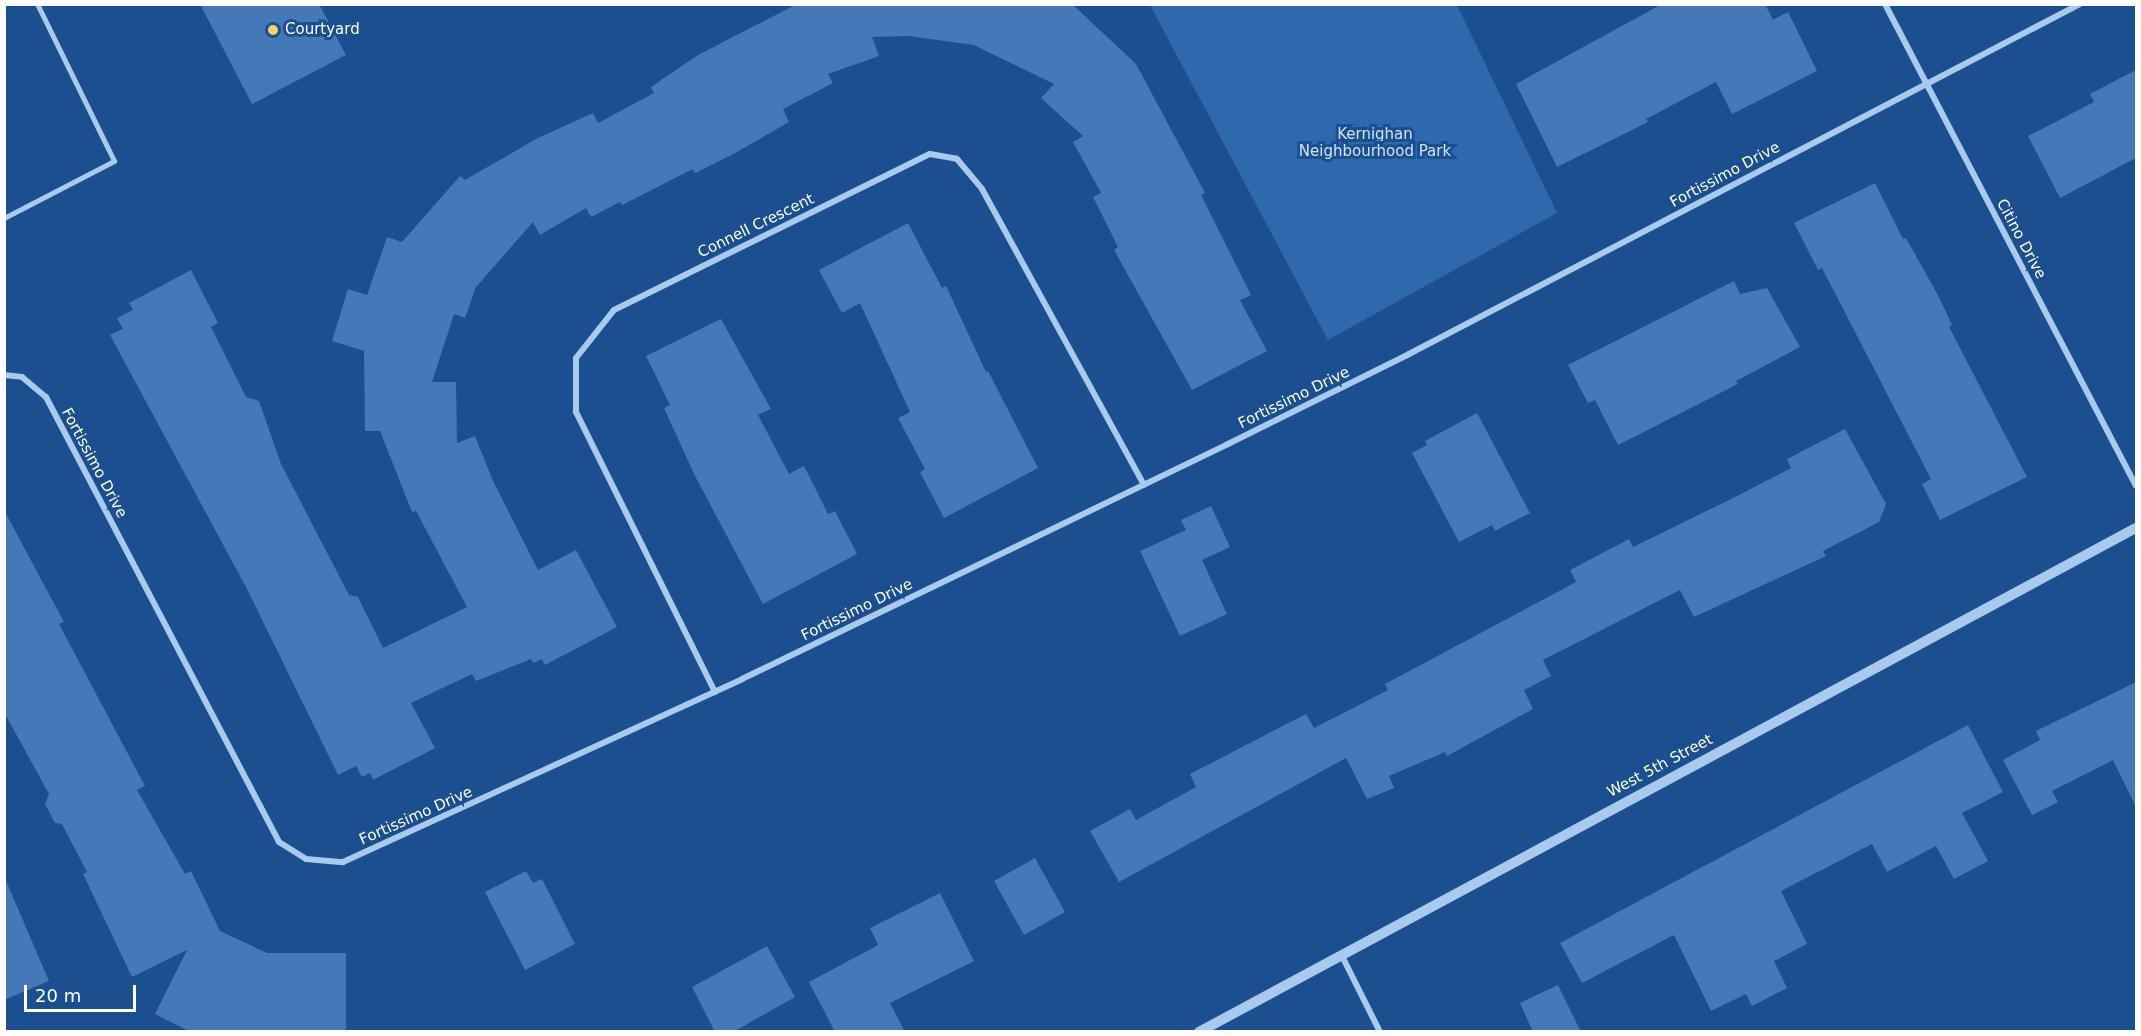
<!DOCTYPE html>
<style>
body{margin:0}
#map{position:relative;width:2141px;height:1036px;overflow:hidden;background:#1b4f8f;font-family:"DejaVu Sans",sans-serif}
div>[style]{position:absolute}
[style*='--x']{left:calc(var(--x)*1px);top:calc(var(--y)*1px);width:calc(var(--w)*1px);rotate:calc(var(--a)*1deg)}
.green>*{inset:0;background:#2e69ad}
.building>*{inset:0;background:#4478b7}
.service>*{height:4.5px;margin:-2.25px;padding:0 2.25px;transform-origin:2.25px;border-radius:2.25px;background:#a9c9ee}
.minor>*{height:6px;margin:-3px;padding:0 3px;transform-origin:3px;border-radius:3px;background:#a9c9ee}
.tertiary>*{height:10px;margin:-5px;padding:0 5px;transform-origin:5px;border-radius:5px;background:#a9c9ee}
.dots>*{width:16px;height:16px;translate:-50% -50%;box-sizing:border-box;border:3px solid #1b4f8f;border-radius:50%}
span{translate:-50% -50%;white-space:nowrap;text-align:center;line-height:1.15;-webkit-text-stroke:6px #1b4f8f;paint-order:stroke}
.poi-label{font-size:15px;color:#fff}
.left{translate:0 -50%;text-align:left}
.park-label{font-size:15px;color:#cfe3fa}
.street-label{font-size:15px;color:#fff}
.frame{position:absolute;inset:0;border:6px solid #fff;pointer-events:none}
.scale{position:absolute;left:24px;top:985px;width:112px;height:27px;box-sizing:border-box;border:3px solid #fff;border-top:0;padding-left:8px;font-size:18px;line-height:21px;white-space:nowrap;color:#fff;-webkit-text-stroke:4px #1b4f8f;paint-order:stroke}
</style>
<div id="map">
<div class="green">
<i style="clip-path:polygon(1150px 5px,1457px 5px,1557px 213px,1328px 340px)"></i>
</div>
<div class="building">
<i style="clip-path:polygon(200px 4px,319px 4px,346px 55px,252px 104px)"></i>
<i style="clip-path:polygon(797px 4px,1072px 4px,1136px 64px,1205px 193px,1201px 195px,1251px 295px,1240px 300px,1267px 351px,1192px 390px,1114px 250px,1118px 247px,1093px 197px,1101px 193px,1073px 142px,1083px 136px,1041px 98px,1054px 84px,974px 45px,908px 36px,872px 37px,879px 56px,828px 74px,833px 83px,783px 109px,789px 122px,737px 152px,695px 173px,693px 169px,622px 205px,620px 202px,591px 217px,586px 208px,540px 235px,533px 222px,476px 287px,465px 318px,454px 314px,432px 382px,456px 382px,457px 443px,475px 436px,493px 481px,538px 570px,576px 550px,617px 627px,545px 665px,542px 659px,533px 663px,531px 659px,476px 681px,472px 674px,411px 703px,435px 748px,373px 780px,370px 773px,362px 777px,356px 766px,338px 775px,247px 589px,110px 335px,123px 329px,117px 318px,133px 310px,129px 303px,191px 270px,218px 323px,211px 327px,246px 397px,259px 401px,281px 464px,349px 595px,358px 597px,383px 648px,467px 607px,416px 511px,412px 512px,380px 431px,365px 431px,364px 351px,332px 341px,348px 289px,367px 295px,387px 237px,402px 242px,460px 176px,465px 180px,536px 139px,593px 113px,598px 123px,654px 93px,651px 87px,698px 55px)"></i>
<i style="clip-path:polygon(1662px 4px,1765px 4px,1773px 20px,1788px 12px,1817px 71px,1732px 114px,1716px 82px,1646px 119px,1648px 122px,1557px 167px,1516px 84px)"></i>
<i style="clip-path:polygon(2136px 70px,2136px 158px,2060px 198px,2028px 136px,2094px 102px,2090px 94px)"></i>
<i style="clip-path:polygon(1875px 183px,1903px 239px,1906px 238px,1939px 297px,1952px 325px,1949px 327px,2027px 477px,1940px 520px,1922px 484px,1931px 479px,1822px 268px,1818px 270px,1794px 223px)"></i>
<i style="clip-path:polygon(908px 223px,942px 288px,946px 286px,986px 372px,988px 371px,1038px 468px,944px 518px,920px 472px,925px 469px,898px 418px,910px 412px,860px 303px,842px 313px,819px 270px)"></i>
<i style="clip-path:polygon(1734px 281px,1740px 294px,1767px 288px,1800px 347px,1736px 381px,1738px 384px,1618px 445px,1595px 400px,1588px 403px,1568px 365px)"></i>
<i style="clip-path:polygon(721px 319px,771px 409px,758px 415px,789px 474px,804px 466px,828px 514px,835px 511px,857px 554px,763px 604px,694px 474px,664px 408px,670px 405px,646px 356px)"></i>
<i style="clip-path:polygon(1477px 413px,1530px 513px,1495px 531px,1492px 525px,1459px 542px,1412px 453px,1427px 445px,1425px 441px)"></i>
<i style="clip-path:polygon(1845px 429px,1886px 504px,1879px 522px,1823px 551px,1826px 556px,1694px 617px,1680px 590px,1543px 660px,1551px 676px,1524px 690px,1533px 709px,1447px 756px,1445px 752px,1389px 776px,1394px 788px,1367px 799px,1346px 758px,1119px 882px,1090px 831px,1130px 809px,1136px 820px,1196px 787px,1190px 774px,1306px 714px,1314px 728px,1388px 690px,1385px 684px,1576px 582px,1570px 570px,1629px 539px,1633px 547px,1733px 498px,1791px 468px,1787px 459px)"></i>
<i style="clip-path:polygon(1211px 506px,1230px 547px,1202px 560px,1227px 614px,1180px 636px,1140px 551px,1186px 530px,1181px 520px)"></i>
<i style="clip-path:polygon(4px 510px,64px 622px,59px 624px,145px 786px,137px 790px,185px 874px,191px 871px,220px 931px,267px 953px,346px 953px,346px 1032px,191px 1032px,155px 1014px,187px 950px,132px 977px,83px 874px,87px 872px,62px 824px,55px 823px,45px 804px,49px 794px,4px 712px)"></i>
<i style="clip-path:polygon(2136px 682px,2136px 807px,2113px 760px,2052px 791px,2058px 802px,2032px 815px,2003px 760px,2040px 740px,2036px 731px)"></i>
<i style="clip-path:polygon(1968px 725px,2003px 792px,1962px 813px,1988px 861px,1954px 879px,1936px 846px,1887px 872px,1872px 844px,1781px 891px,1807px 944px,1774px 961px,1787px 988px,1752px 1006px,1746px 994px,1711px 1011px,1674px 935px,1582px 983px,1560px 943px)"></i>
<i style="clip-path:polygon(1035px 858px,1065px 912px,1024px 935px,994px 881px)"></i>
<i style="clip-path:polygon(526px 871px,533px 883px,542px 879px,575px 944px,525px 970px,485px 892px)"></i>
<i style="clip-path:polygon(4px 876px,49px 981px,4px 1000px)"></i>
<i style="clip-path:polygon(940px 893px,974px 961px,890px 1003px,905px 1032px,835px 1032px,809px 982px,878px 945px,870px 928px)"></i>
<i style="clip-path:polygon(767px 946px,795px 997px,733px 1032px,715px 1032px,692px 987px)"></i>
<i style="clip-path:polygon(1558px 985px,1581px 1032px,1533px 1032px,1520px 1003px)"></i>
</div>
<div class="service">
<i style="--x:4;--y:218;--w:124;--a:-27.4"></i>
<i style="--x:114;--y:161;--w:175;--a:-116.1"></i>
</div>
<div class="minor">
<i style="--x:1885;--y:4;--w:543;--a:62.49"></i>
<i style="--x:4;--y:375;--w:18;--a:6"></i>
<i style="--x:22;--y:377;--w:31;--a:40"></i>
<i style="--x:46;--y:397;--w:502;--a:62.36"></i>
<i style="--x:279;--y:842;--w:32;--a:32"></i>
<i style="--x:306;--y:859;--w:37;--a:5"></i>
<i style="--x:343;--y:862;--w:439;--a:-24.6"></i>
<i style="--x:742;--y:679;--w:538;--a:-25.8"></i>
<i style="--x:1226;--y:445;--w:204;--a:-26.4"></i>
<i style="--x:1409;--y:354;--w:757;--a:-27.55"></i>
<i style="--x:715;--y:692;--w:313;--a:-116.4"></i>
<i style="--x:576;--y:412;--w:54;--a:-90"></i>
<i style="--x:576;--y:358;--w:61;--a:-51.6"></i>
<i style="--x:614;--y:310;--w:352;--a:-26.3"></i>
<i style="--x:930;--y:154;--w:27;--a:10"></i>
<i style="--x:957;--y:159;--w:39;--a:50"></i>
<i style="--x:982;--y:189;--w:337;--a:61.3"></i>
<i style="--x:1341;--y:954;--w:87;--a:63.4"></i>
</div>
<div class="tertiary">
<i style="--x:1199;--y:1032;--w:1064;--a:-28.28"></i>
</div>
<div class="dots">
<i style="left:273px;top:30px;background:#ffd166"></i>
</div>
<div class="poi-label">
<span class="left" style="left:285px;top:30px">Courtyard</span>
</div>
<div class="park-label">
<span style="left:1375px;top:143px">Kernighan<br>Neighbourhood Park</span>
</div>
<div class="street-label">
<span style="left:1725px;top:175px;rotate:-28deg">Fortissimo Drive</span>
<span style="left:756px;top:226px;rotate:-26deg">Connell Crescent</span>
<span style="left:2021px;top:239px;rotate:62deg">Citino Drive</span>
<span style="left:1294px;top:398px;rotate:-26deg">Fortissimo Drive</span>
<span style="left:94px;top:463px;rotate:62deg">Fortissimo Drive</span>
<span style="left:857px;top:610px;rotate:-26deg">Fortissimo Drive</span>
<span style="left:1660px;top:766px;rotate:-28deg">West 5th Street</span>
<span style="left:416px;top:816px;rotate:-24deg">Fortissimo Drive</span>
</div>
<div class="frame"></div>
<div class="scale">20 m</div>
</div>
